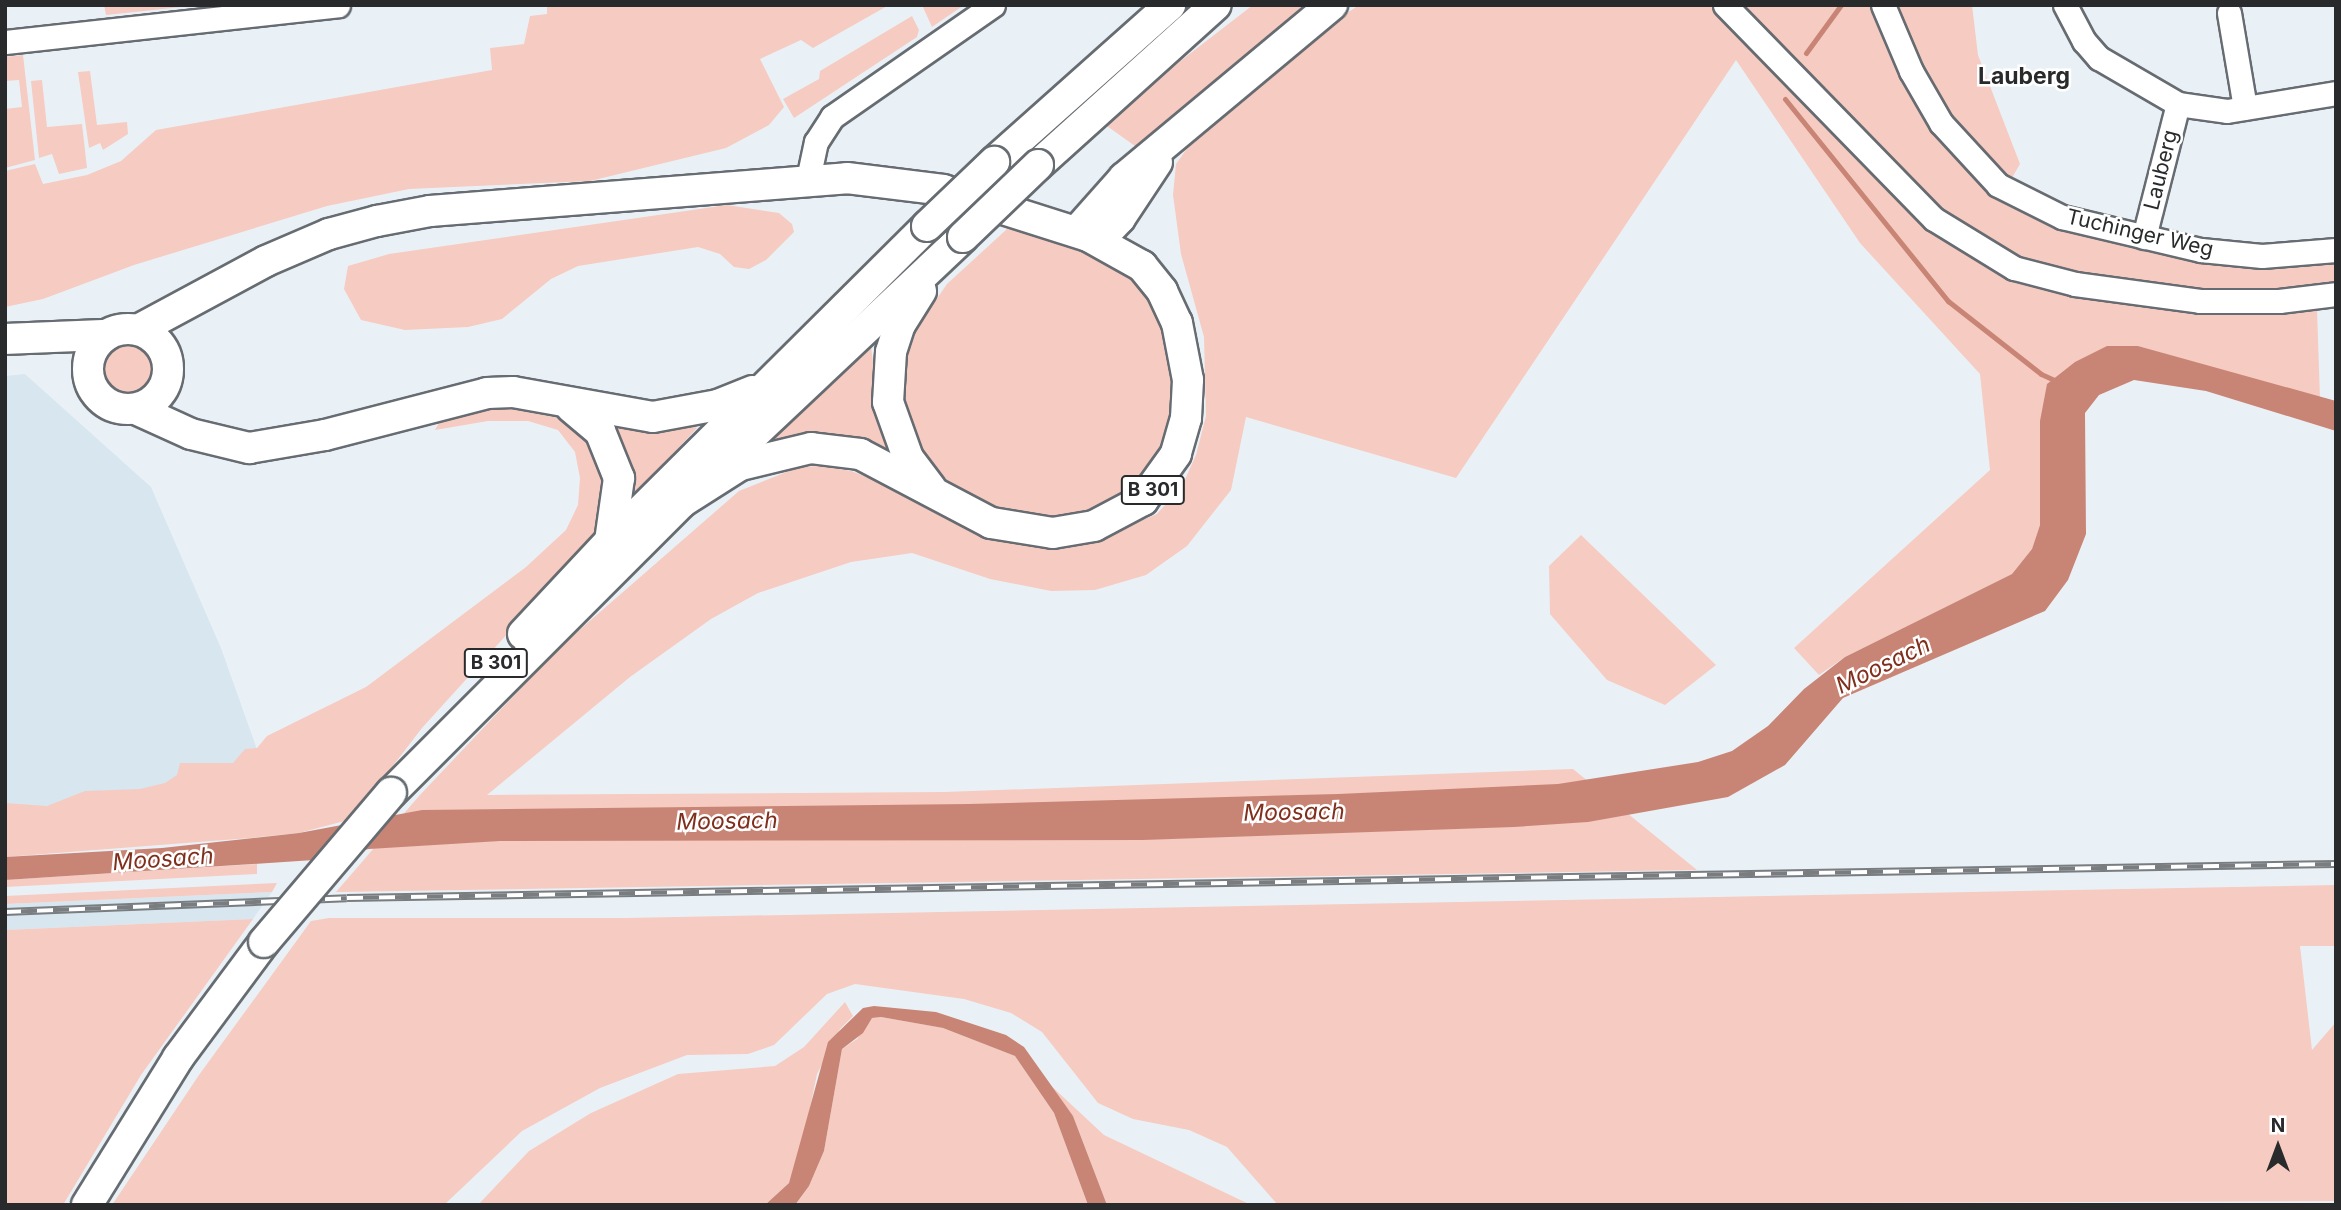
<!DOCTYPE html>
<style>
body{margin:0}
#map{position:relative;width:2341px;height:1210px;overflow:hidden;background:#eaf1f6;font-family:Inter,sans-serif}
div>[style]{position:absolute}
[style*='--x']{left:calc(var(--x)*1px);top:calc(var(--y)*1px);width:calc(var(--w)*1px);rotate:calc(var(--a)*1deg)}
.built>*{inset:0;background:#d8e6f0}
.green>*{inset:0;background:#f6cbc1}
.round{border-radius:50%}
.water>*{inset:0;background:#c88575}
.stream>*{height:5px;margin:-2.5px;padding:0 2.5px;transform-origin:2.5px;border-radius:2.5px;background:#c88575}
.roads{filter:drop-shadow(2px 0 #666c71) drop-shadow(-2px 0 #666c71) drop-shadow(0 2px #666c71) drop-shadow(0 -2px #666c71)}
.minor>*{height:23px;margin:-11.5px;padding:0 11.5px;transform-origin:11.5px;border-radius:11.5px;background:#fff}
.major>*{height:30px;margin:-15px;padding:0 15px;transform-origin:15px;border-radius:15px;background:#fff}
.major>.ring{margin:-15px;padding:0;box-sizing:content-box;background:none;border:30px solid #fff;border-radius:50%}
.rail>*{height:8px;margin-top:-4px;transform-origin:0;background:repeating-linear-gradient(90deg,#fff 0 16px,#797d80 0 32px);box-sizing:border-box;border-block:2px solid #797d80}
.bridges{filter:drop-shadow(2px 0 #666c71) drop-shadow(-2px 0 #666c71) drop-shadow(0 2px #666c71) drop-shadow(0 -2px #666c71)}
.major-bridge>*{height:30px;margin:-15px;padding:0 15px;transform-origin:15px;border-radius:15px;background:#fff}
span{translate:-50% -50%;white-space:nowrap;text-align:center;line-height:1.15;-webkit-text-stroke:5px #fff;paint-order:stroke}
.shield-label span{padding:2px 5px;background:#fff;border:2px solid;border-radius:5px;-webkit-text-stroke-width:0}
.shield-label{font-size:19px;color:#282a2c;font-weight:700}
.street-label{font-size:21px;color:#282a2c}
.neighbourhood-label{font-size:23px;color:#282a2c;font-weight:700}
.water-label{font-size:23px;color:#802f1d;font-style:italic}
.frame{position:absolute;inset:0;border:7px solid #282a2c;pointer-events:none}
.north{position:absolute;left:2243px;top:1112px;width:70px;height:70px;-webkit-text-stroke:5px #fff;paint-order:stroke;rotate:0deg;font-size:19px;font-weight:700;line-height:28px;text-align:center;color:#282a2c}
.north::after{content:'';display:block;margin:auto;width:24px;height:32px;background:#282a2c;clip-path:polygon(50% 0,100% 100%,50% 72%,0 100%)}
</style>
<div id="map">
<div class="built">
<i style="clip-path:polygon(25px 374px,151px 487px,221px 648px,270px 786px,5px 817px,5px 376px)"></i>
<i style="clip-path:polygon(272px 892px,253px 919px,5px 930px,5px 904px)"></i>
</div>
<div class="green">
<i style="clip-path:polygon(104px 5px,200px 5px,106px 15px)"></i>
<i style="clip-path:polygon(889px 5px,813px 48px,801px 40px,760px 59px,784px 107px,769px 125px,726px 148px,590px 181px,409px 189px,327px 206px,134px 265px,43px 299px,5px 307px,5px 171px,35px 164px,43px 184px,87px 175px,121px 161px,156px 130px,492px 70px,490px 48px,524px 44px,530px 16px,547px 14px,547px 7px)"></i>
<i style="clip-path:polygon(922px 5px,964px 5px,932px 27px)"></i>
<i style="clip-path:polygon(1253px 5px,1312px 5px,1144px 147px,1135px 146px,1107px 126px,1161px 76px)"></i>
<i style="clip-path:polygon(1359px 5px,1714px 5px,1750px 34px,1983px 258px,2232px 310px,2317px 309px,2320px 399px,2138px 346px,2040px 421px,2040px 525px,2032px 549px,2012px 574px,1845px 657px,1819px 675px,1794px 648px,1990px 470px,1980px 374px,1860px 243px,1736px 60px,1456px 478px,1246px 417px,1231px 490px,1187px 546px,1146px 575px,1095px 590px,1051px 591px,990px 579px,912px 553px,851px 562px,758px 593px,711px 619px,630px 677px,487px 795px,945px 792px,1573px 769px,1697px 870px,336px 892px,419px 796px,561px 646px,739px 491px,799px 467px,821px 466px,851px 471px,933px 502px,1097px 539px,1157px 514px,1182px 486px,1196px 455px,1206px 416px,1204px 337px,1181px 254px,1173px 195px,1176px 164px,1201px 129px,1293px 50px)"></i>
<i style="clip-path:polygon(1742px 5px,1972px 5px,1978px 55px,2020px 164px,2002px 195px,2062px 225px,2336px 258px,2336px 289px,2198px 296px,2014px 264px,1954px 229px)"></i>
<i style="clip-path:polygon(912px 16px,919px 30px,917px 37px,794px 118px,783px 99px,819px 79px,820px 71px)"></i>
<i style="clip-path:polygon(23px 55px,35px 160px,5px 168px,5px 109px,22px 107px,19px 80px,5px 81px,5px 57px)"></i>
<i style="clip-path:polygon(90px 71px,97px 125px,127px 122px,128px 134px,103px 150px,100px 143px,89px 148px,78px 72px)"></i>
<i style="clip-path:polygon(42px 80px,47px 127px,82px 124px,87px 168px,59px 174px,52px 154px,39px 158px,31px 81px)"></i>
<i style="clip-path:polygon(727px 205px,779px 213px,792px 224px,794px 232px,766px 260px,749px 269px,734px 267px,720px 254px,698px 247px,578px 266px,551px 279px,502px 319px,468px 327px,405px 330px,361px 320px,344px 289px,348px 266px,389px 254px)"></i>
<i style="clip-path:polygon(1007px 229px,1061px 238px,1134px 275px,1155px 301px,1168px 330px,1178px 383px,1164px 465px,1130px 507px,1031px 525px,962px 497px,920px 450px,903px 403px,901px 368px,912px 335px,947px 284px)"></i>
<i class="round" style="left:96px;top:336px;width:62px;height:62px"></i>
<i style="clip-path:polygon(870px 338px,881px 428px,894px 452px,859px 441px,804px 435px,760px 443px)"></i>
<i style="clip-path:polygon(501px 407px,564px 419px,589px 435px,608px 468px,597px 535px,422px 728px,352px 819px,299px 833px,250px 838px,5px 857px,5px 803px,47px 806px,85px 791px,140px 789px,165px 783px,177px 775px,180px 763px,233px 763px,245px 749px,257px 748px,267px 736px,366px 687px,526px 567px,566px 530px,578px 505px,580px 478px,575px 452px,558px 430px,528px 421px,488px 421px,435px 430px,440px 421px)"></i>
<i style="clip-path:polygon(619px 425px,690px 425px,697px 428px,635px 494px,631px 494px,614px 428px)"></i>
<i style="clip-path:polygon(1581px 535px,1716px 665px,1665px 705px,1607px 680px,1550px 614px,1549px 566px)"></i>
<i style="clip-path:polygon(257px 864px,257px 874px,5px 887px,5px 880px)"></i>
<i style="clip-path:polygon(277px 883px,272px 892px,5px 904px,5px 896px)"></i>
<i style="clip-path:polygon(2336px 885px,2336px 946px,2300px 946px,2312px 1050px,2336px 1022px,2336px 1201px,1278px 1205px,1227px 1147px,1189px 1130px,1133px 1119px,1098px 1103px,1042px 1032px,1011px 1013px,964px 999px,855px 984px,827px 994px,774px 1045px,748px 1054px,687px 1055px,600px 1088px,522px 1131px,444px 1205px,112px 1205px,199px 1075px,311px 921px,329px 918px,626px 918px)"></i>
<i style="clip-path:polygon(253px 919px,141px 1075px,63px 1205px,5px 1205px,5px 930px)"></i>
<i style="clip-path:polygon(845px 1002px,853px 1016px,840px 1029px,817px 1074px,801px 1151px,789px 1183px,765px 1205px,478px 1205px,529px 1151px,591px 1113px,678px 1074px,775px 1066px,804px 1047px)"></i>
<i style="clip-path:polygon(881px 1017px,943px 1028px,1015px 1056px,1054px 1113px,1088px 1205px,795px 1205px,809px 1186px,824px 1151px,842px 1049px,857px 1039px,872px 1018px)"></i>
<i style="clip-path:polygon(1046px 1081px,1104px 1135px,1251px 1205px,1107px 1205px,1073px 1116px)"></i>
</div>
<div class="water">
<i style="clip-path:polygon(2107px 346px,2138px 346px,2336px 401px,2336px 431px,2206px 391px,2134px 380px,2099px 395px,2085px 413px,2086px 534px,2068px 580px,2045px 611px,1843px 698px,1785px 765px,1728px 797px,1588px 822px,1514px 827px,1143px 840px,500px 841px,369px 849px,314px 860px,5px 880px,5px 857px,162px 848px,299px 833px,422px 810px,969px 804px,1338px 794px,1558px 784px,1698px 762px,1732px 751px,1768px 726px,1804px 689px,1845px 657px,2012px 574px,2032px 549px,2040px 525px,2040px 421px,2047px 384px,2075px 362px)"></i>
<i style="clip-path:polygon(874px 1006px,936px 1012px,1006px 1035px,1024px 1047px,1073px 1116px,1107px 1205px,1088px 1205px,1054px 1113px,1015px 1056px,943px 1028px,881px 1017px,872px 1018px,863px 1033px,842px 1049px,824px 1151px,809px 1186px,795px 1205px,765px 1205px,789px 1183px,828px 1042px,863px 1008px)"></i>
</div>
<div class="stream">
<i style="--x:1806;--y:53;--w:59;--a:-53.9"></i>
<i style="--x:1785;--y:99;--w:260;--a:51.1"></i>
<i style="--x:1948;--y:301;--w:118;--a:38.1"></i>
<i style="--x:2041;--y:374;--w:17;--a:24"></i>
</div>
<div class="roads">
<div class="minor">
<i style="--x:1725;--y:5;--w:299;--a:45.7"></i>
<i style="--x:1934;--y:219;--w:94;--a:31.5"></i>
<i style="--x:2014;--y:268;--w:63;--a:14.7"></i>
<i style="--x:2075;--y:284;--w:126;--a:7.7"></i>
<i style="--x:2200;--y:301;--w:79;--a:0"></i>
<i style="--x:2279;--y:301;--w:57;--a:-7"></i>
<i style="--x:1883;--y:5;--w:72;--a:67"></i>
<i style="--x:1911;--y:71;--w:60;--a:60"></i>
<i style="--x:1941;--y:123;--w:84;--a:47.4"></i>
<i style="--x:1998;--y:185;--w:72;--a:26.6"></i>
<i style="--x:2062;--y:217;--w:143;--a:13.4"></i>
<i style="--x:2201;--y:250;--w:61;--a:5.6"></i>
<i style="--x:2262;--y:256;--w:74;--a:-4.6"></i>
<i style="--x:2065;--y:5;--w:41;--a:62.2"></i>
<i style="--x:2084;--y:41;--w:23;--a:49"></i>
<i style="--x:2099;--y:58;--w:91;--a:30.2"></i>
<i style="--x:2178;--y:104;--w:49;--a:8.1"></i>
<i style="--x:2227;--y:111;--w:110;--a:-9.4"></i>
<i style="--x:2229;--y:13;--w:96;--a:80.4"></i>
<i style="--x:5;--y:42;--w:335;--a:-6.3"></i>
<i style="--x:808;--y:179;--w:38;--a:-78"></i>
<i style="--x:816;--y:142;--w:30;--a:-57"></i>
<i style="--x:832;--y:117;--w:196;--a:-34.8"></i>
<i style="--x:2144;--y:237;--w:137;--a:-75.7"></i>
</div>
<div class="major">
<i style="--x:994;--y:162;--w:236;--a:-41.7"></i>
<i style="--x:1038;--y:165;--w:239;--a:-42"></i>
<i style="--x:1077;--y:231;--w:71;--a:-48.4"></i>
<i style="--x:1124;--y:178;--w:271;--a:-39.8"></i>
<i style="--x:1099;--y:240;--w:30;--a:-46"></i>
<i style="--x:1120;--y:218;--w:67;--a:-56.5"></i>
<i style="--x:921;--y:291;--w:39;--a:122"></i>
<i style="--x:900;--y:324;--w:29;--a:108"></i>
<i style="--x:891;--y:352;--w:50;--a:93.4"></i>
<i style="--x:888;--y:402;--w:59;--a:70.3"></i>
<i style="--x:908;--y:458;--w:38;--a:53"></i>
<i class="ring" style="left:88px;top:329px;width:50px;height:50px"></i>
<i style="--x:138;--y:330;--w:145;--a:-28.3"></i>
<i style="--x:266;--y:261;--w:69;--a:-23.2"></i>
<i style="--x:329;--y:234;--w:50;--a:-15.2"></i>
<i style="--x:377;--y:221;--w:54;--a:-10.7"></i>
<i style="--x:430;--y:211;--w:418;--a:-4.5"></i>
<i style="--x:847;--y:178;--w:97;--a:7.1"></i>
<i style="--x:943;--y:190;--w:152;--a:17.6"></i>
<i style="--x:1088;--y:236;--w:62;--a:29.1"></i>
<i style="--x:1142;--y:266;--w:32;--a:51"></i>
<i style="--x:1162;--y:291;--w:35;--a:65"></i>
<i style="--x:1177;--y:323;--w:58;--a:79.1"></i>
<i style="--x:1188;--y:380;--w:38;--a:93"></i>
<i style="--x:1186;--y:418;--w:37;--a:106"></i>
<i style="--x:1176;--y:454;--w:57;--a:125.7"></i>
<i style="--x:1143;--y:500;--w:55;--a:152"></i>
<i style="--x:1094;--y:526;--w:42;--a:170.3"></i>
<i style="--x:1053;--y:533;--w:63;--a:-170.8"></i>
<i style="--x:991;--y:523;--w:148;--a:-152.2"></i>
<i style="--x:860;--y:454;--w:49;--a:-173"></i>
<i style="--x:811;--y:448;--w:73;--a:166.5"></i>
<i style="--x:740;--y:465;--w:69;--a:147.5"></i>
<i style="--x:5;--y:339;--w:101;--a:-2.3"></i>
<i style="--x:571;--y:407;--w:38;--a:40"></i>
<i style="--x:600;--y:431;--w:51;--a:68"></i>
<i style="--x:619;--y:478;--w:64;--a:98.1"></i>
<i style="--x:136;--y:409;--w:60;--a:24.4"></i>
<i style="--x:191;--y:434;--w:60;--a:13.6"></i>
<i style="--x:249;--y:448;--w:77;--a:-9.7"></i>
<i style="--x:325;--y:435;--w:167;--a:-14.5"></i>
<i style="--x:487;--y:393;--w:26;--a:-2"></i>
<i style="--x:513;--y:392;--w:142;--a:10.1"></i>
<i style="--x:653;--y:417;--w:66;--a:-10.5"></i>
<i style="--x:718;--y:405;--w:37;--a:-22"></i>
<i style="--x:523;--y:634;--w:127;--a:-46.9"></i>
<i style="--x:610;--y:541;--w:447;--a:-44.8"></i>
<i style="--x:391;--y:793;--w:412;--a:-45"></i>
<i style="--x:682;--y:502;--w:386;--a:-43.3"></i>
<i style="--x:87;--y:1205;--w:173;--a:-58.2"></i>
<i style="--x:178;--y:1058;--w:144;--a:-53.4"></i>
</div>
</div>
<div class="rail">
<i style="--x:5;--y:912;--w:342;--a:-2.3"></i>
<i style="--x:347;--y:898;--w:1989;--a:-0.98"></i>
</div>
<div class="bridges">
<div class="major-bridge">
<i style="--x:927;--y:226;--w:93;--a:-43.7"></i>
<i style="--x:963;--y:237;--w:104;--a:-43.8"></i>
<i style="--x:264;--y:942;--w:196;--a:-49.6"></i>
</div>
</div>
<div class="shield-label">
<span style="left:1153px;top:490px">B 301</span>
<span style="left:496px;top:663px">B 301</span>
</div>
<div class="street-label">
<span style="left:2161px;top:170px;rotate:-76deg">Lauberg</span>
<span style="left:2140px;top:233px;rotate:13deg">Tuchinger Weg</span>
</div>
<div class="neighbourhood-label">
<span style="left:2024px;top:76px">Lauberg</span>
</div>
<div class="water-label">
<span style="left:1883px;top:665px;rotate:-26deg">Moosach</span>
<span style="left:1294px;top:812px;rotate:-1deg">Moosach</span>
<span style="left:727px;top:821px;rotate:-1deg">Moosach</span>
<span style="left:163px;top:859px;rotate:-4deg">Moosach</span>
</div>
<div class="frame"></div>
<div class="north">N</div>
</div>
